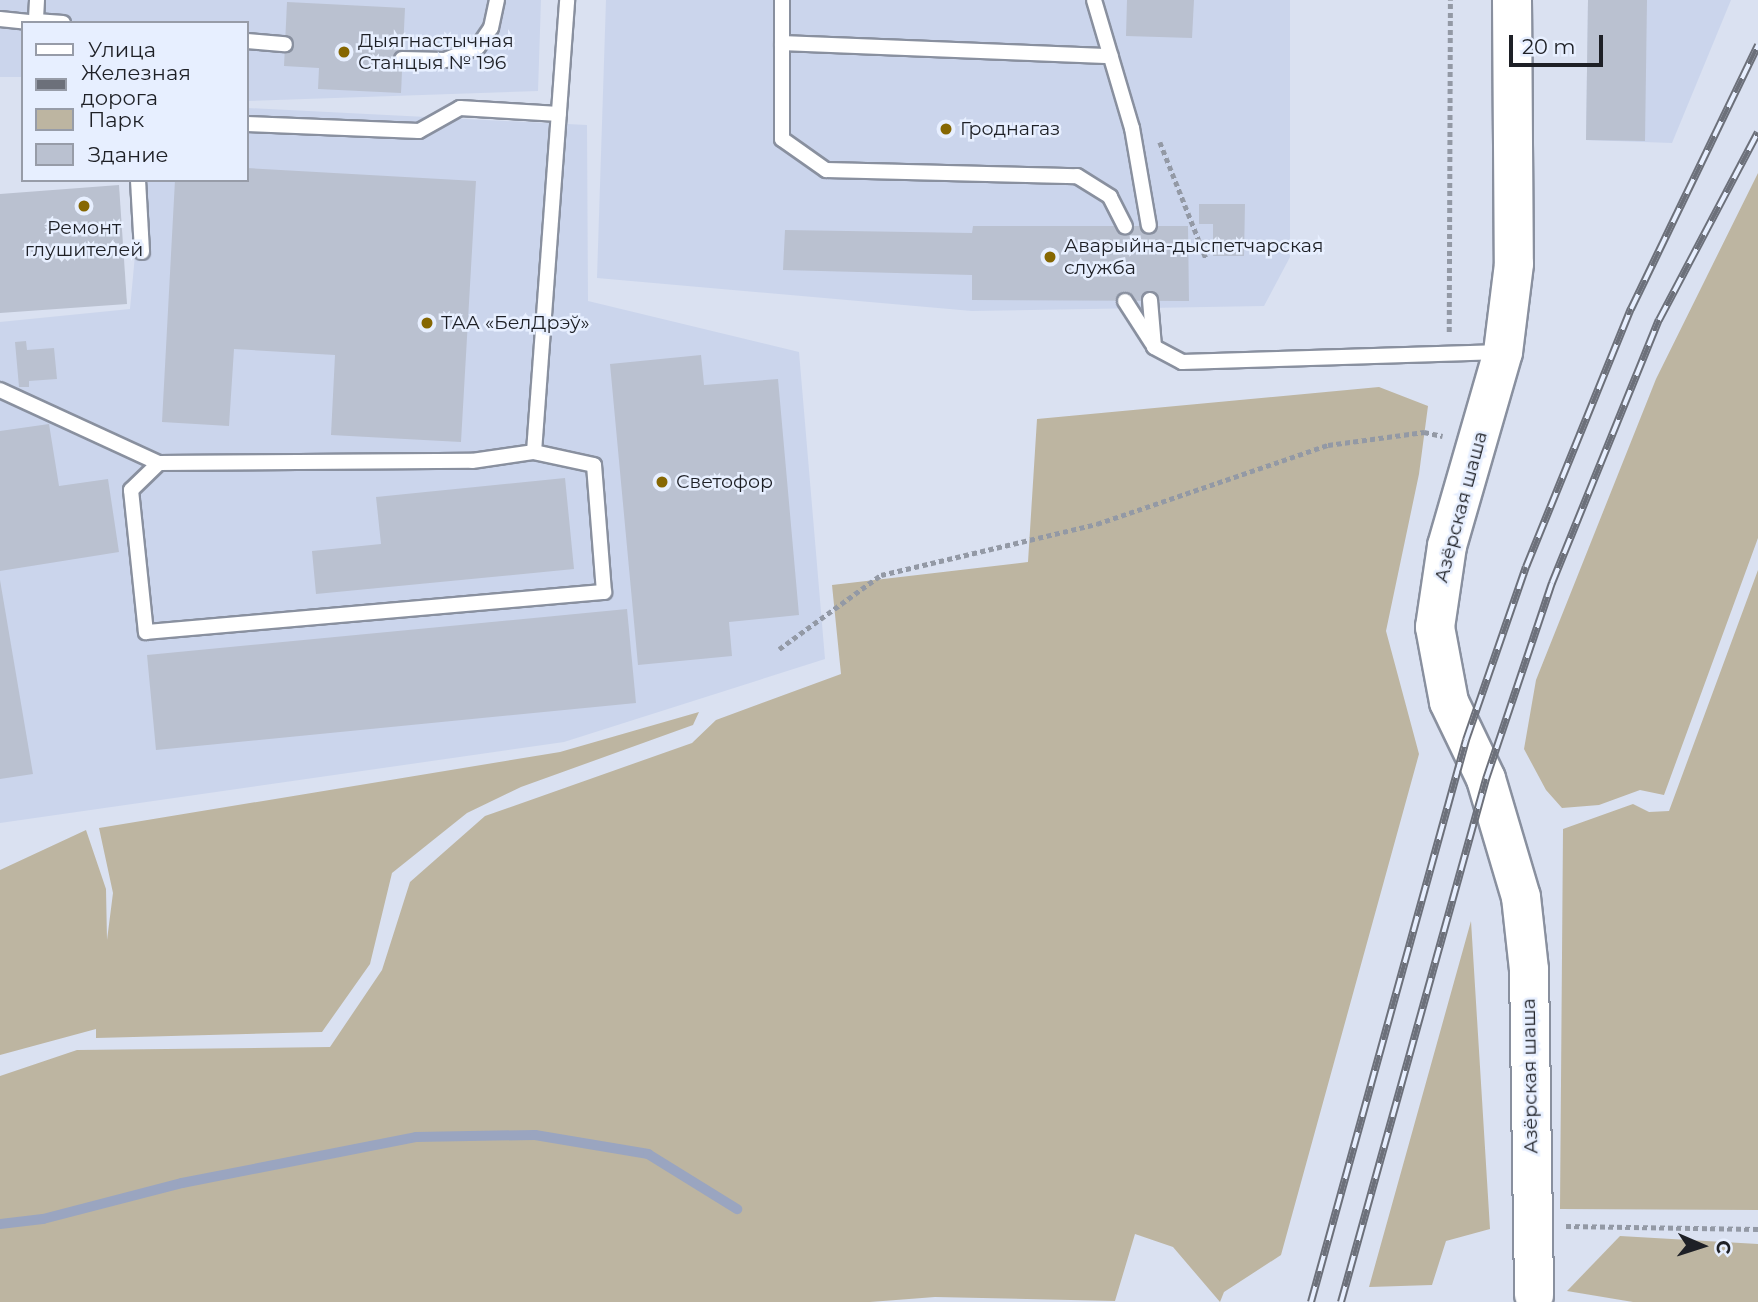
<!DOCTYPE html>
<meta charset="utf-8">
<style>
body{margin:0}
#map{position:relative;width:1758px;height:1302px;overflow:hidden;background:#dae1f1;font-family:Montserrat,sans-serif}
div>[style]{position:absolute}
[style*='--x']{left:calc(var(--x)*1px);top:calc(var(--y)*1px);width:calc(var(--w)*1px);rotate:calc(var(--a)*1deg)}
.built>*{inset:0;background:#cbd5ec}
.green>*{inset:0;background:#bdb5a1}
.stream>*{height:10px;margin:-5px;padding:0 5px;transform-origin:5px;border-radius:5px;background:#9aa5c0}
.building>*{inset:0;background:#bac1d0}
.path>*{height:4.5px;margin-top:-2.25px;transform-origin:0;background:repeating-linear-gradient(90deg,#9399a5 0 5px,transparent 0 8.5px)}
.roads{filter:drop-shadow(2px 0 #89909f) drop-shadow(-2px 0 #89909f) drop-shadow(0 2px #89909f) drop-shadow(0 -2px #89909f)}
.service>*{height:14px;margin:-7px;padding:0 7px;transform-origin:7px;border-radius:7px;background:#fff}
.secondary>*{height:38px;margin:-19px;padding:0 19px;transform-origin:19px;border-radius:19px;background:#fff}
.rail>*{height:8px;margin-top:-4px;transform-origin:0;background:repeating-linear-gradient(90deg,#e7efff 0 16px,#6c707a 0 32px);box-sizing:border-box;border-block:2px solid #6c707a}
.dots>*{width:19px;height:19px;translate:-50% -50%;box-sizing:border-box;border:4px solid #e7efff;border-radius:50%}
span{translate:-50% -50%;white-space:nowrap;text-align:center;line-height:1.15;-webkit-text-stroke:5px #e7efff;paint-order:stroke}
.poi-label{font-size:19px;color:#1e2026}
.left{translate:0 -50%;text-align:left}
.street-label{font-size:19px;color:#1e2026}
.legend{position:absolute;left:21px;top:21px;width:228px;height:161px;box-sizing:border-box;background:#e7efff;border:2px solid #979ca8;margin:0;padding:9px 12px;list-style:none;font-size:21px;color:#1e2026}
.legend li{display:flex;align-items:center;gap:14px;height:35px}
.legend b{width:35px;border:2px solid #979ca8}
.north{position:absolute;left:1667px;top:1211px;width:70px;height:70px;-webkit-text-stroke:5px #e7efff;paint-order:stroke;rotate:93deg;font-size:19px;font-weight:700;line-height:28px;text-align:center;color:#1e2026}
.north::after{content:'';display:block;margin:auto;width:24px;height:32px;background:#1e2026;clip-path:polygon(50% 0,100% 100%,50% 72%,0 100%)}
.scale{position:absolute;left:1509px;top:35px;width:94px;height:32px;box-sizing:border-box;border:4px solid #1e2026;border-top:0;padding-left:9px;font-size:21px;line-height:24px;white-space:nowrap;color:#1e2026;-webkit-text-stroke:5px #e7efff;paint-order:stroke}
</style>
<div id="map">
<div class="built">
<i style="clip-path:polygon(0 0,541px 0,538px 91px,247px 101px,247px 23px,23px 23px,23px 77px,0 77px)"></i>
<i style="clip-path:polygon(606px 0,1290px 0,1290px 257px,1264px 306px,972px 311px,597px 278px)"></i>
<i style="clip-path:polygon(1588px 0,1731px 0,1672px 143px,1586px 140px)"></i>
<i style="clip-path:polygon(247px 108px,587px 125px,588px 301px,799px 352px,825px 659px,564px 742px,0 823px,0 322px,130px 309px,142px 180px,247px 180px)"></i>
</div>
<div class="green">
<i style="clip-path:polygon(1758px 173px,1758px 538px,1664px 795px,1640px 790px,1599px 805px,1562px 808px,1546px 790px,1524px 749px,1536px 680px,1656px 379px)"></i>
<i style="clip-path:polygon(1379px 387px,1428px 406px,1419px 474px,1386px 631px,1419px 754px,1281px 1255px,1224px 1292px,1220px 1302px,1173px 1247px,1135px 1234px,1115px 1301px,935px 1297px,870px 1302px,0 1302px,0 1076px,77px 1050px,330px 1047px,382px 970px,410px 882px,485px 816px,692px 743px,716px 720px,841px 674px,832px 585px,1028px 562px,1037px 419px)"></i>
<i style="clip-path:polygon(1758px 570px,1758px 1210px,1560px 1209px,1563px 829px,1633px 804px,1649px 812px,1669px 811px)"></i>
<i style="clip-path:polygon(699px 712px,693px 725px,521px 787px,467px 813px,392px 873px,370px 964px,322px 1032px,96px 1038px,96px 1029px,0 1055px,0 870px,86px 830px,106px 889px,107px 940px,113px 893px,99px 828px,560px 752px)"></i>
<i style="clip-path:polygon(1471px 921px,1490px 1229px,1446px 1241px,1432px 1285px,1369px 1287px)"></i>
<i style="clip-path:polygon(1620px 1236px,1758px 1244px,1758px 1302px,1633px 1302px,1567px 1291px)"></i>
</div>
<div class="stream">
<i style="--x:0;--y:1224;--w:43;--a:-6.6"></i>
<i style="--x:43;--y:1219;--w:144;--a:-14.5"></i>
<i style="--x:182;--y:1183;--w:238;--a:-11.1"></i>
<i style="--x:416;--y:1137;--w:119;--a:-1"></i>
<i style="--x:535;--y:1135;--w:115;--a:9.5"></i>
<i style="--x:648;--y:1154;--w:105;--a:31.7"></i>
</div>
<div class="building">
<i style="clip-path:polygon(1127px 0,1194px 0,1192px 38px,1126px 36px)"></i>
<i style="clip-path:polygon(1588px 0,1647px 0,1645px 141px,1586px 140px)"></i>
<i style="clip-path:polygon(287px 2px,405px 8px,401px 93px,318px 89px,319px 68px,284px 66px)"></i>
<i style="clip-path:polygon(247px 168px,476px 181px,461px 442px,331px 435px,335px 355px,234px 349px,229px 426px,162px 422px,175px 180px,247px 180px)"></i>
<i style="clip-path:polygon(119px 185px,127px 304px,0 313px,0 194px)"></i>
<i style="clip-path:polygon(1199px 204px,1245px 204px,1244px 256px,1213px 256px,1213px 224px,1199px 224px)"></i>
<i style="clip-path:polygon(973px 226px,1188px 226px,1189px 301px,972px 300px,972px 275px,783px 270px,785px 230px,972px 233px)"></i>
<i style="clip-path:polygon(26px 341px,27px 350px,54px 348px,57px 379px,29px 381px,29px 387px,19px 387px,15px 342px)"></i>
<i style="clip-path:polygon(701px 355px,704px 385px,778px 379px,799px 615px,729px 622px,732px 656px,638px 665px,610px 364px)"></i>
<i style="clip-path:polygon(49px 424px,59px 486px,108px 479px,119px 552px,0 571px,0 431px)"></i>
<i style="clip-path:polygon(565px 478px,574px 569px,316px 594px,312px 551px,381px 544px,376px 497px)"></i>
<i style="clip-path:polygon(0 580px,33px 774px,0 779px)"></i>
<i style="clip-path:polygon(627px 609px,636px 703px,156px 750px,147px 655px)"></i>
</div>
<div class="path">
<i style="--x:1160;--y:142;--w:125;--a:68.4"></i>
<i style="--x:1449;--y:332;--w:332;--a:-89.8"></i>
<i style="--x:779;--y:649;--w:126;--a:-36"></i>
<i style="--x:881;--y:575;--w:222;--a:-13.3"></i>
<i style="--x:1097;--y:524;--w:244;--a:-18.9"></i>
<i style="--x:1328;--y:445;--w:97;--a:-7.7"></i>
<i style="--x:1424;--y:432;--w:19;--a:12"></i>
<i style="--x:1566;--y:1226;--w:192;--a:0.9"></i>
</div>
<div class="roads">
<div class="service">
<i style="--x:37;--y:0;--w:21;--a:93"></i>
<i style="--x:36;--y:21;--w:27;--a:4"></i>
<i style="--x:782;--y:0;--w:43;--a:90"></i>
<i style="--x:782;--y:43;--w:329;--a:2.3"></i>
<i style="--x:1094;--y:0;--w:134;--a:73.5"></i>
<i style="--x:1132;--y:128;--w:99;--a:80.2"></i>
<i style="--x:0;--y:19;--w:36;--a:6"></i>
<i style="--x:247;--y:41;--w:38;--a:5"></i>
<i style="--x:782;--y:43;--w:96;--a:90"></i>
<i style="--x:782;--y:139;--w:54;--a:35.2"></i>
<i style="--x:826;--y:170;--w:251;--a:1.4"></i>
<i style="--x:1077;--y:176;--w:39;--a:32"></i>
<i style="--x:1110;--y:197;--w:33;--a:63"></i>
<i style="--x:402;--y:59;--w:43;--a:1.3"></i>
<i style="--x:445;--y:60;--w:35;--a:-22"></i>
<i style="--x:478;--y:47;--w:23;--a:-56"></i>
<i style="--x:491;--y:28;--w:29;--a:-78"></i>
<i style="--x:247;--y:124;--w:172;--a:2.3"></i>
<i style="--x:419;--y:131;--w:47;--a:-29.3"></i>
<i style="--x:460;--y:108;--w:99;--a:3.5"></i>
<i style="--x:138;--y:180;--w:72;--a:86.8"></i>
<i style="--x:1150;--y:300;--w:47;--a:85.1"></i>
<i style="--x:1154;--y:347;--w:32;--a:28"></i>
<i style="--x:1182;--y:362;--w:320;--a:-1.8"></i>
<i style="--x:1125;--y:301;--w:50;--a:57.3"></i>
<i style="--x:0;--y:390;--w:175;--a:24.7"></i>
<i style="--x:159;--y:463;--w:313;--a:-0.4"></i>
<i style="--x:472;--y:461;--w:63;--a:-8.3"></i>
<i style="--x:534;--y:452;--w:453;--a:-85.8"></i>
<i style="--x:159;--y:463;--w:39;--a:136"></i>
<i style="--x:131;--y:490;--w:143;--a:84"></i>
<i style="--x:146;--y:632;--w:460;--a:-5"></i>
<i style="--x:604;--y:592;--w:127;--a:-94.5"></i>
<i style="--x:594;--y:465;--w:61;--a:-167.8"></i>
</div>
<div class="secondary">
<i style="--x:1512;--y:0;--w:264;--a:89.6"></i>
<i style="--x:1514;--y:264;--w:89;--a:97.1"></i>
<i style="--x:1503;--y:352;--w:202;--a:106.1"></i>
<i style="--x:1447;--y:546;--w:82;--a:98.4"></i>
<i style="--x:1435;--y:627;--w:76;--a:79.4"></i>
<i style="--x:1449;--y:702;--w:85;--a:64.3"></i>
<i style="--x:1486;--y:779;--w:123;--a:73.5"></i>
<i style="--x:1521;--y:897;--w:73;--a:83.7"></i>
<i style="--x:1529;--y:970;--w:325;--a:89.1"></i>
</div>
</div>
<div class="rail">
<i style="--x:1311;--y:1302;--w:583;--a:-74.58"></i>
<i style="--x:1466;--y:740;--w:183;--a:-70.9"></i>
<i style="--x:1526;--y:567;--w:279;--a:-67.9"></i>
<i style="--x:1631;--y:309;--w:293;--a:-64.3"></i>
<i style="--x:1341;--y:1302;--w:543;--a:-74.5"></i>
<i style="--x:1486;--y:779;--w:207;--a:-71.4"></i>
<i style="--x:1552;--y:583;--w:284;--a:-67.9"></i>
<i style="--x:1659;--y:320;--w:212;--a:-62.2"></i>
</div>
<div class="dots">
<i style="left:344px;top:52px;background:#866702"></i>
<i style="left:946px;top:129px;background:#866702"></i>
<i style="left:84px;top:206px;background:#866702"></i>
<i style="left:1050px;top:257px;background:#866702"></i>
<i style="left:427px;top:323px;background:#866702"></i>
<i style="left:662px;top:482px;background:#866702"></i>
</div>
<div class="poi-label">
<span class="left" style="left:358px;top:52px">Дыягнастычная<br>Станцыя № 196</span>
<span class="left" style="left:960px;top:129px">Гроднагаз</span>
<span style="left:84px;top:239px">Ремонт<br>глушителей</span>
<span class="left" style="left:1064px;top:257px">Аварыйна-дыспетчарская<br>служба</span>
<span class="left" style="left:441px;top:323px">ТАА «БелДрэў»</span>
<span class="left" style="left:676px;top:482px">Светофор</span>
</div>
<div class="street-label">
<span style="left:1461px;top:507px;rotate:-75deg">Азёрская шаша</span>
<span style="left:1530px;top:1076px;rotate:-91deg">Азёрская шаша</span>
</div>
<ul class="legend">
<li><b style="height:9px;background:#fff"></b>Улица</li>
<li><b style="height:9px;background:#6c707a"></b>Железная дорога</li>
<li><b style="height:19px;background:#bdb5a1"></b>Парк</li>
<li><b style="height:19px;background:#bac1d0"></b>Здание</li>
</ul>
<div class="north">С</div>
<div class="scale">20 m</div>
</div>
